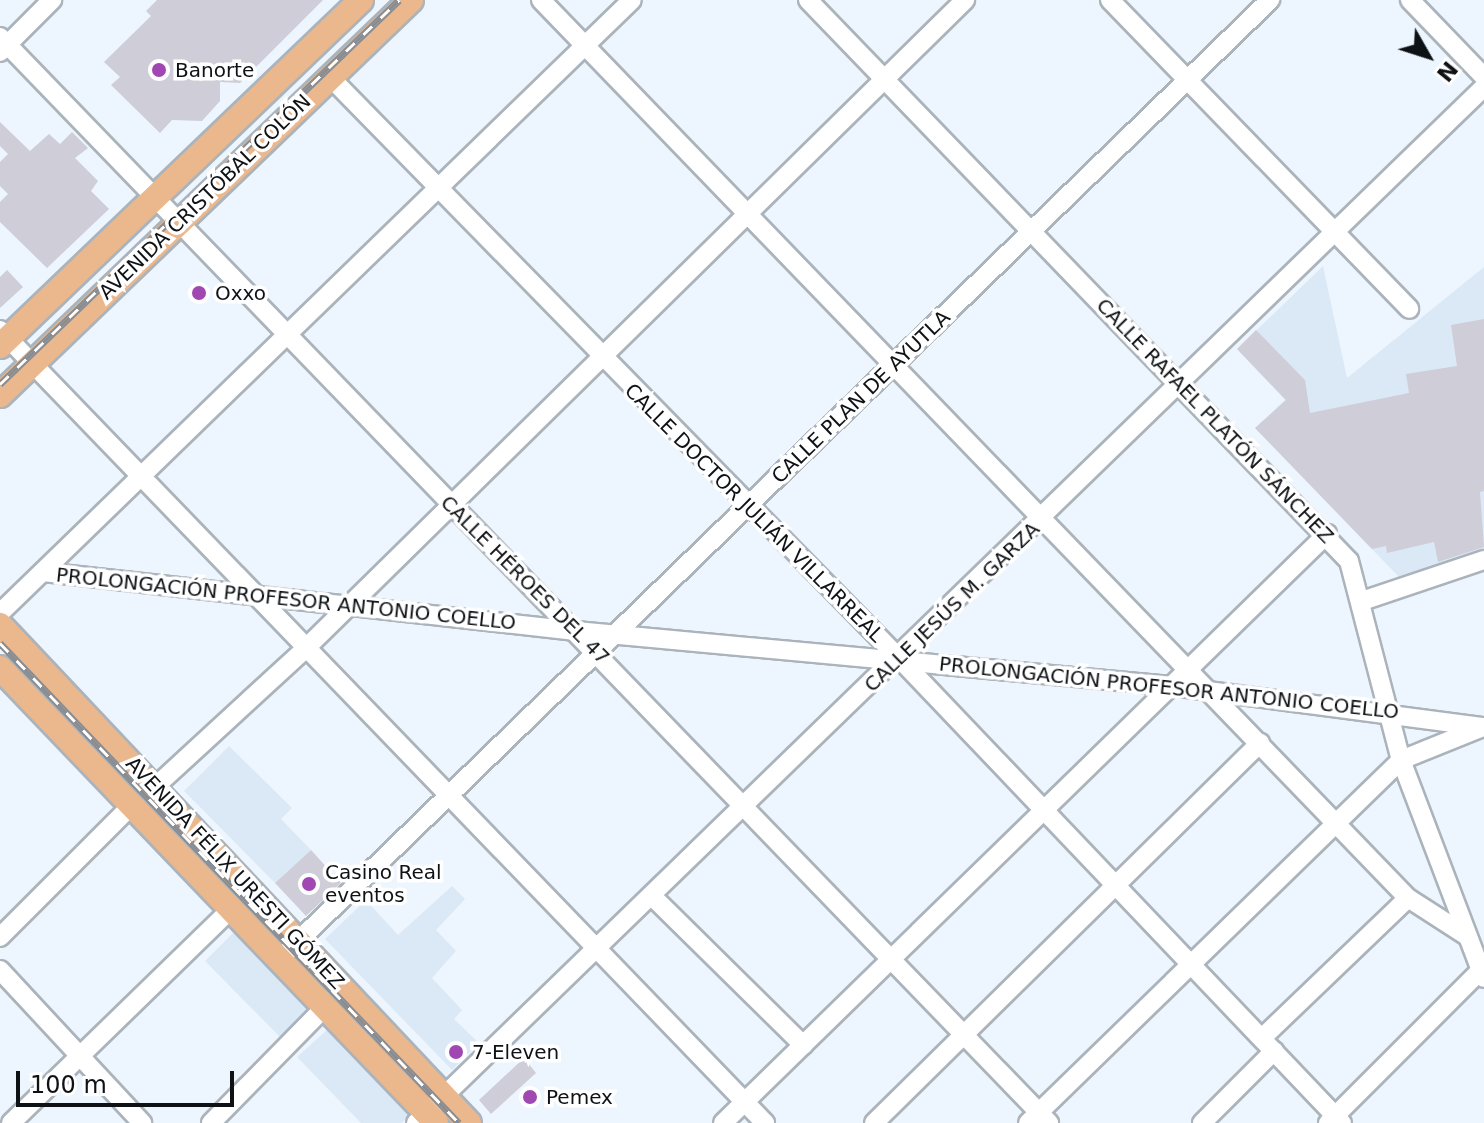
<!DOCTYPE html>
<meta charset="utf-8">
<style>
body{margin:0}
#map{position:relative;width:1484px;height:1123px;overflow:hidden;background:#edf5fe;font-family:"DejaVu Sans",sans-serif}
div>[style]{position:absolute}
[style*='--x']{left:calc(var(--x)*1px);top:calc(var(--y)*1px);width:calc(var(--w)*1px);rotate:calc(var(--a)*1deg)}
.built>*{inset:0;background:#dbe9f7}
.building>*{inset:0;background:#cfcdd8}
.roads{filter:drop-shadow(2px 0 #abb3bb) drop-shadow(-2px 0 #abb3bb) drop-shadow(0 2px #abb3bb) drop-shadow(0 -2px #abb3bb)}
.minor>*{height:18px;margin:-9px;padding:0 9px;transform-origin:9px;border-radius:9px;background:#fff}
.major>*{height:24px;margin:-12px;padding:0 12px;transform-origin:12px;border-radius:12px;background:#ebb88d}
.rail>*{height:7px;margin-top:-3.5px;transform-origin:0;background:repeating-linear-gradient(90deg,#fff 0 12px,#878d93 0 24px);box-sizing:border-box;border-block:2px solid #878d93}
.dots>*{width:22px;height:22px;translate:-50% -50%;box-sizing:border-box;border:4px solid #fff;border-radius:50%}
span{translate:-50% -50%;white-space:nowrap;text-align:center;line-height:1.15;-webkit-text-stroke:7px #fff;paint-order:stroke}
.poi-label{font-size:20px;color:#0f1215}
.left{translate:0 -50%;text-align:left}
.street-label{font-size:20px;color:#0f1215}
.north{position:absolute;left:1388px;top:16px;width:80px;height:80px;-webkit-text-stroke:6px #fff;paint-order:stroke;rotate:129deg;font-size:22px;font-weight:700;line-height:32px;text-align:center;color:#0f1215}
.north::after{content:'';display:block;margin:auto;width:28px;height:36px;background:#0f1215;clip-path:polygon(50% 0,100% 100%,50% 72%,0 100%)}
.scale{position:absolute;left:16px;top:1071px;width:218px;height:36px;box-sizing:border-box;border:4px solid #0f1215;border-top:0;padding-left:10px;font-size:24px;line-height:28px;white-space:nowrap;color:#0f1215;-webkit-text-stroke:6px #fff;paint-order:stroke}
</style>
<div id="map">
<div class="built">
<i style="clip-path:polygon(1323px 266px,1347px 378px,1484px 267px,1484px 548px,1399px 577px,1255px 428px,1285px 400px,1237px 349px)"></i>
<i style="clip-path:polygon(229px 746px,292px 808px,281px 819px,311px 850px,275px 883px,184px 791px)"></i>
<i style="clip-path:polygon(452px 886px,465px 899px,436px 930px,456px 951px,432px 978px,462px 1010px,454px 1019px,479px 1043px,452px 1070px,325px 939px,366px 900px,398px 935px)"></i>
<i style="clip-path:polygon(235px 931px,313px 1013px,284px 1041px,205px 961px)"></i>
<i style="clip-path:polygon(328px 1029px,409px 1115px,402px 1123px,361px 1123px,297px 1057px)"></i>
</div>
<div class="building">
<i style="clip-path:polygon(157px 0,323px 0,240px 83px,220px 82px,220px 101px,202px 121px,172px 120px,160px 133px,111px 85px,120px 77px,104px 62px,151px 16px,146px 11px)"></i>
<i style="clip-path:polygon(0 122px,30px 151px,49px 134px,60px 144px,72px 132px,88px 148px,75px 158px,98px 181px,91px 191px,109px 209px,47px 268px,0 222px,0 202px,8px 194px,0 186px,0 162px,8px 154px,0 146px)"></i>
<i style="clip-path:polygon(7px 270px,23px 287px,0 308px,0 277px)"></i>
<i style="clip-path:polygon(1484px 319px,1484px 491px,1480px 492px,1484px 547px,1438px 562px,1434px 542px,1387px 553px,1386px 546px,1372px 549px,1255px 428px,1286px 400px,1237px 349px,1256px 330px,1305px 380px,1310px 413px,1409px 393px,1406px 374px,1457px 366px,1451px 325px)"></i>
<i style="clip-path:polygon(311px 850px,341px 883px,306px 916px,275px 883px)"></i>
<i style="clip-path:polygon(524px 1058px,536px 1073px,491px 1114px,479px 1100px)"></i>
</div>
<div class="roads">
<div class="minor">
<i style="--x:541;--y:0;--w:1248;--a:46.01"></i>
<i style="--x:1408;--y:898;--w:70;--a:32.8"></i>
<i style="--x:808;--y:0;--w:779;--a:46.04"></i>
<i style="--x:1349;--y:561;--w:206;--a:75.4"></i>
<i style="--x:1401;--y:760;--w:233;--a:69.2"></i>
<i style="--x:1110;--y:0;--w:430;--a:45.9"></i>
<i style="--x:1410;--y:0;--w:107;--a:46.1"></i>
<i style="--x:0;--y:37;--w:1510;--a:45.99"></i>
<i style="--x:0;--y:52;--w:74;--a:-45"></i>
<i style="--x:330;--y:77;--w:813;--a:45.6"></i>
<i style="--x:899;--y:658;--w:642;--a:46.39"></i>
<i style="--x:0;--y:330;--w:1102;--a:46.03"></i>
<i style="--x:43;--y:572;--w:536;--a:6.32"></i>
<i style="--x:576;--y:631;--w:598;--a:5.28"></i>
<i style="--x:1171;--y:686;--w:316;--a:7.5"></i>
<i style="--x:1362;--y:601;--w:129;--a:-18.6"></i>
<i style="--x:0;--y:613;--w:880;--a:-44.13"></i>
<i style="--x:156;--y:786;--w:202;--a:-42.6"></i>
<i style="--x:305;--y:649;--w:926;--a:-44.52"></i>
<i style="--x:653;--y:897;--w:211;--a:44.6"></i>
<i style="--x:0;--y:937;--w:184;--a:-45"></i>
<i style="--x:289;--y:950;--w:1366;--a:-44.08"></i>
<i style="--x:0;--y:970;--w:209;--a:47.1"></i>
<i style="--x:1262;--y:1038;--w:202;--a:-43.8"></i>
<i style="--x:11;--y:1123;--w:305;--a:-44.2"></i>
<i style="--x:211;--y:1123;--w:163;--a:-45.5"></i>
<i style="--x:416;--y:1123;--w:1488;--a:-44.13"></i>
<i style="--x:723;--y:1123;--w:844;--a:-44.28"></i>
<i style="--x:874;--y:1123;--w:542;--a:-44.55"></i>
<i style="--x:1028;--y:1123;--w:520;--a:-44.22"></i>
<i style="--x:1401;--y:760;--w:88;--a:-21.9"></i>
<i style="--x:1202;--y:1123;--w:102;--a:-45"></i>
<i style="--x:1328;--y:1123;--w:221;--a:-45"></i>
</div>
<div class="major">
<i style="--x:0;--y:346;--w:500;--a:-43.78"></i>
<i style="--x:0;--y:395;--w:570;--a:-43.86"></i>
<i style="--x:0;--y:625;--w:684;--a:46.72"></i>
<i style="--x:0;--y:668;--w:630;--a:46.22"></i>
</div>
</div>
<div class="rail">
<i style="--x:0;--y:384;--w:554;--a:-43.9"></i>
<i style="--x:0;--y:643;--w:664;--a:46.28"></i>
</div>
<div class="dots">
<i style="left:159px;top:70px;background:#a047b2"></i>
<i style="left:199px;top:293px;background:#a047b2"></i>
<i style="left:309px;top:884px;background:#a047b2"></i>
<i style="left:456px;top:1052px;background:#a047b2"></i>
<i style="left:530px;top:1097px;background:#a047b2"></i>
</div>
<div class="poi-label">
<span class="left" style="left:175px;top:70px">Banorte</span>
<span class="left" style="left:215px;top:293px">Oxxo</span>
<span class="left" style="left:325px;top:884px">Casino Real<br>eventos</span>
<span class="left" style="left:472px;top:1052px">7-Eleven</span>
<span class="left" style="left:546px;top:1097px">Pemex</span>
</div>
<div class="street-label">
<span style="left:205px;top:197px;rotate:-44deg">AVENIDA CRISTÓBAL COLÓN</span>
<span style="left:861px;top:397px;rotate:-44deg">CALLE PLAN DE AYUTLA</span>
<span style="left:1215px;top:421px;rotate:46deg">CALLE RAFAEL PLATÓN SÁNCHEZ</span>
<span style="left:754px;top:513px;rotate:45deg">CALLE DOCTOR JULIÁN VILLARREAL</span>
<span style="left:525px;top:580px;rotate:45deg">CALLE HÉROES DEL 47</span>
<span style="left:286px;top:599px;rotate:6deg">PROLONGACIÓN PROFESOR ANTONIO COELLO</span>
<span style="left:952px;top:607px;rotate:-44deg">CALLE JESÚS M. GARZA</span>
<span style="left:1169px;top:688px;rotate:6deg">PROLONGACIÓN PROFESOR ANTONIO COELLO</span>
<span style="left:235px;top:873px;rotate:47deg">AVENIDA FÉLIX URESTI GÓMEZ</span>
</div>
<div class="north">N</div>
<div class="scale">100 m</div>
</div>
